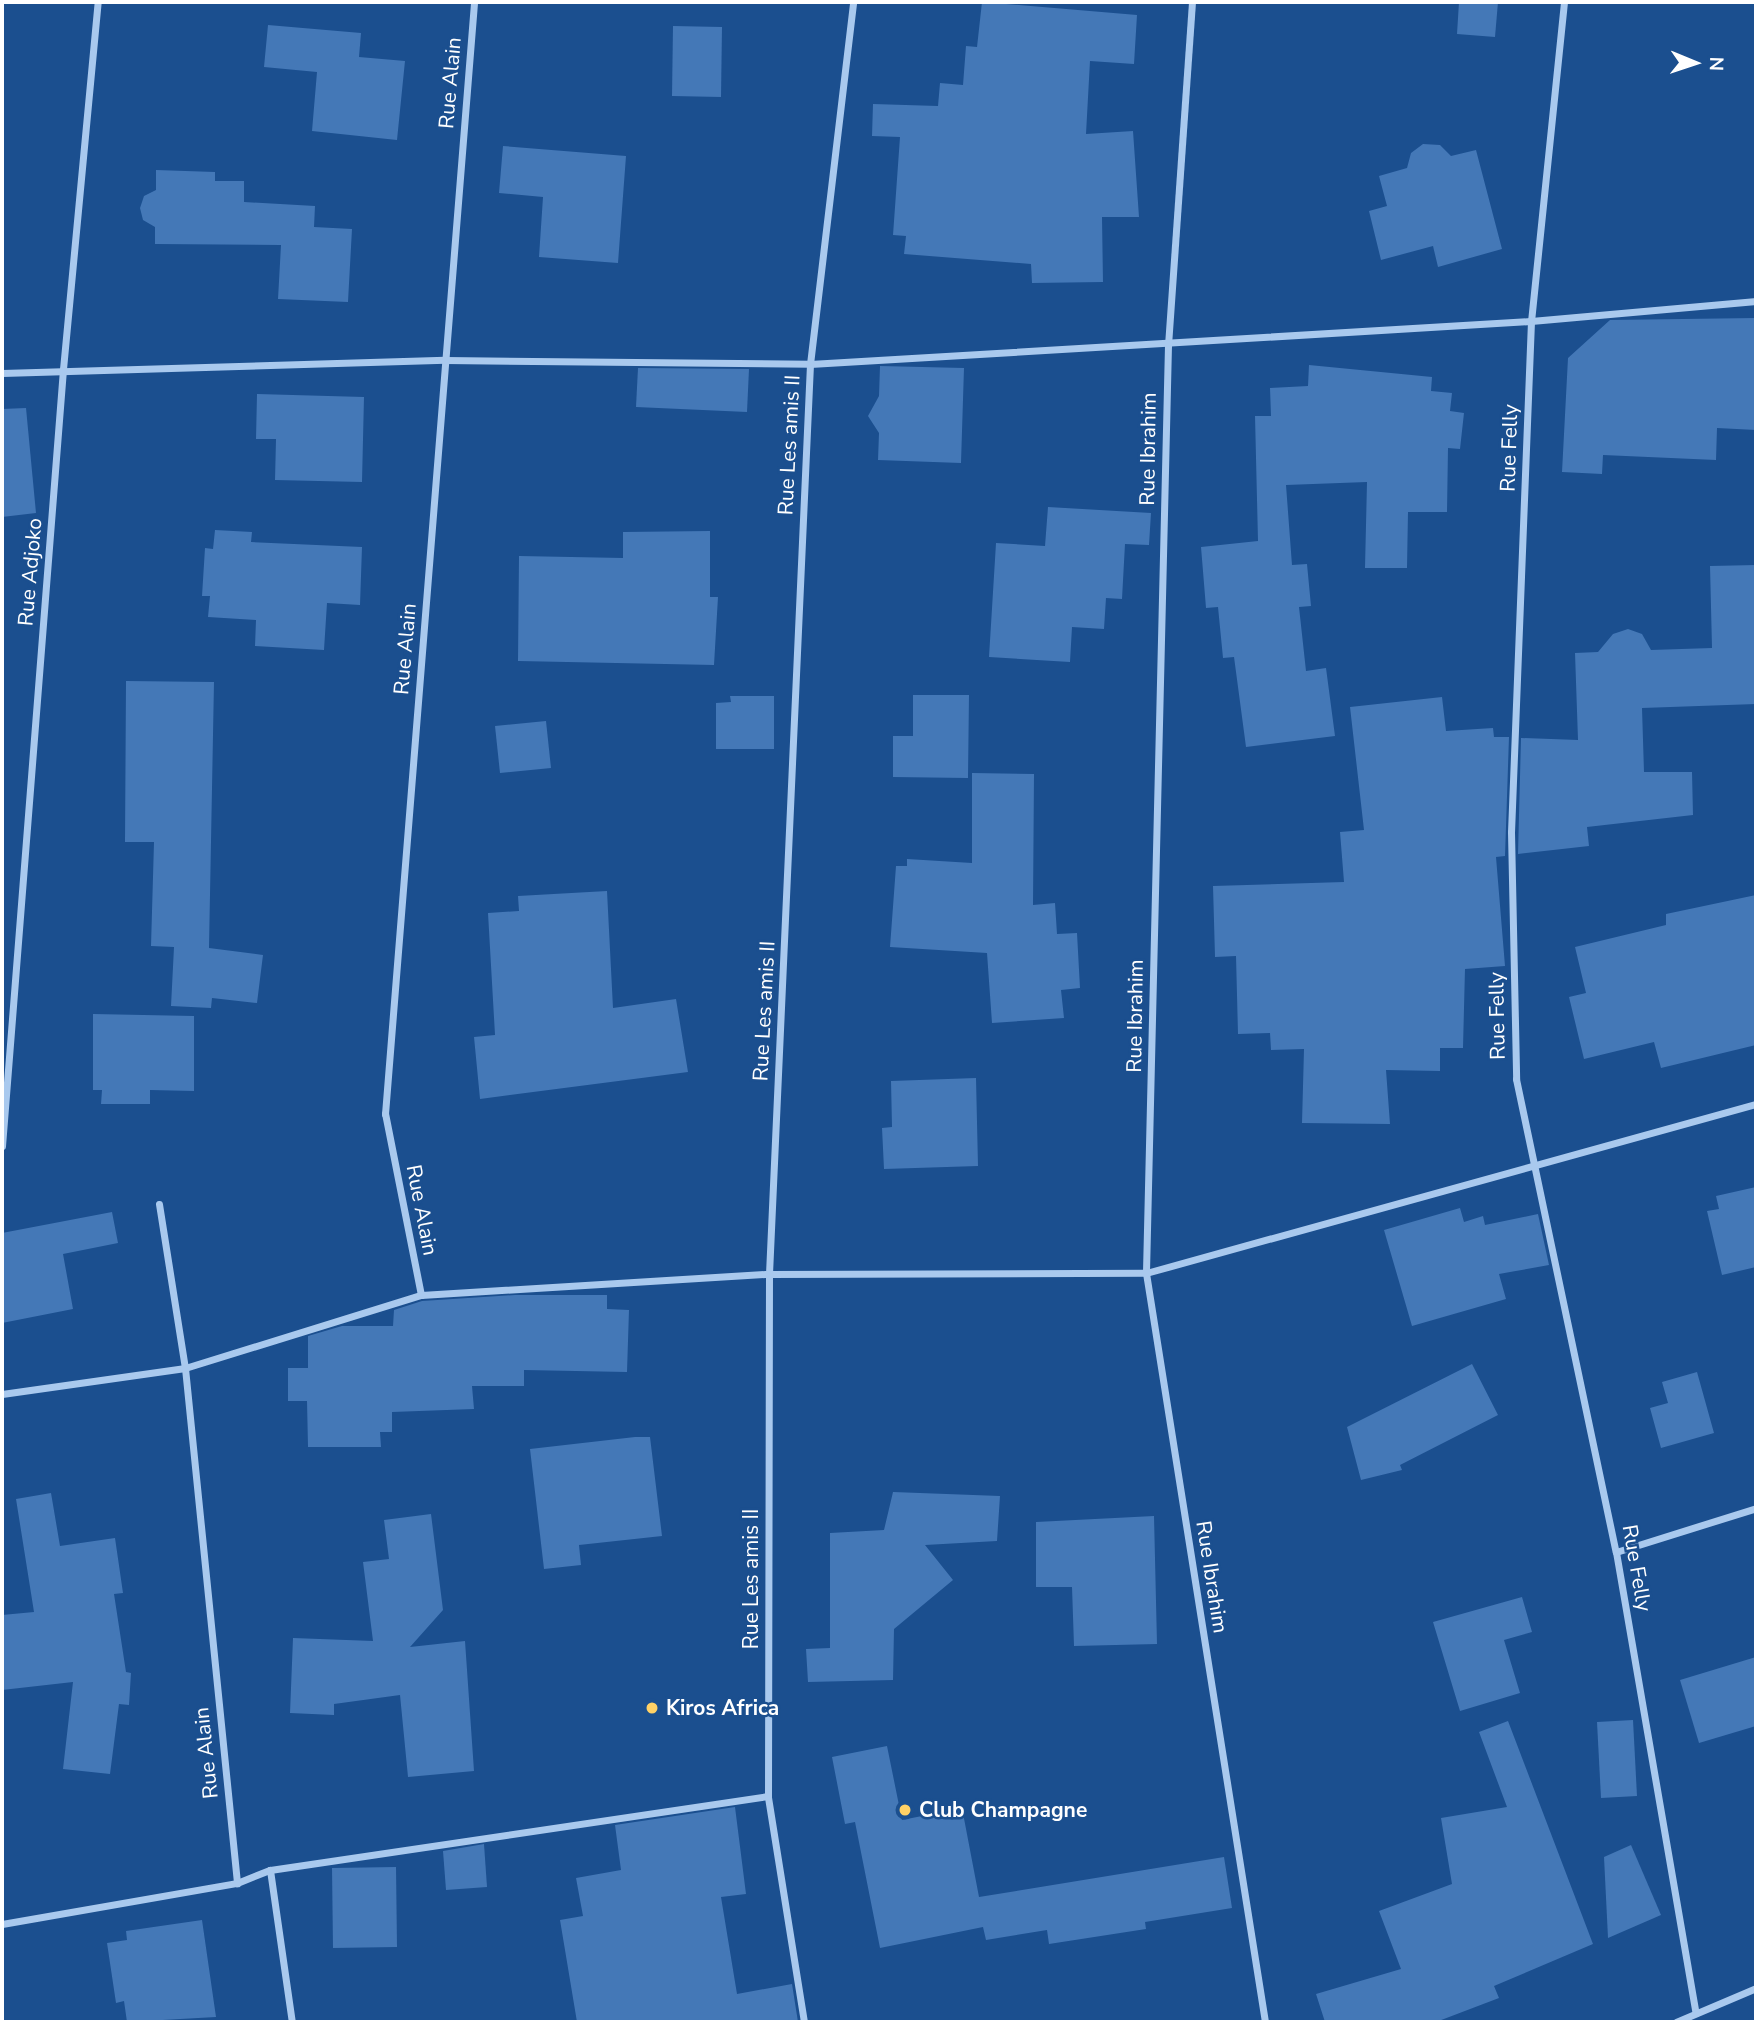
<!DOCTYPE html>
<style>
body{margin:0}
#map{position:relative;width:1758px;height:2024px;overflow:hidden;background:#1b4f8f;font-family:"Nunito Sans",sans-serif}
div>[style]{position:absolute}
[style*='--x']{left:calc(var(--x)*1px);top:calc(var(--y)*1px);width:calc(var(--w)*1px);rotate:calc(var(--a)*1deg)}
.building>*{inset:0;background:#4478b7}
.street>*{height:7px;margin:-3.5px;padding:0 3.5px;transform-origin:3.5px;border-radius:3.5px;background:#a9c9ee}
.dots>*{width:19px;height:19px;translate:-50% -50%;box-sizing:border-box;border:4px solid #1b4f8f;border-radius:50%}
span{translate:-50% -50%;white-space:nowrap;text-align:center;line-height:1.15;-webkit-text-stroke:5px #1b4f8f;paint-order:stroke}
.street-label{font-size:21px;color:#fff}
.poi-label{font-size:21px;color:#fff;font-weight:700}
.left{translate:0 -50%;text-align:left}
.frame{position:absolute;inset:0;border:4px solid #fff;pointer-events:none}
.north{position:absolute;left:1660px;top:28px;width:70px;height:70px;-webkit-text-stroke:5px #1b4f8f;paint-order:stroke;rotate:92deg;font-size:19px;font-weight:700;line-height:28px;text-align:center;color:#fff}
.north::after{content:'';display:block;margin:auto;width:24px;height:32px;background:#fff;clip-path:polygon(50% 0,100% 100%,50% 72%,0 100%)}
</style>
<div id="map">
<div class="building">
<i style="clip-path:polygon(982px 2px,1137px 15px,1134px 64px,1090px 61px,1086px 134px,1133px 131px,1139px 217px,1102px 217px,1103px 282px,1032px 283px,1031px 264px,904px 254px,906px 236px,893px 235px,900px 137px,872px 136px,873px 104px,938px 106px,940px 83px,963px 85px,966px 46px,977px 47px)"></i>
<i style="clip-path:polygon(1459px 2px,1498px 2px,1495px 37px,1457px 34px)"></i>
<i style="clip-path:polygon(268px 25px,361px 33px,359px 57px,405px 61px,397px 140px,312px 131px,317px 72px,264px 67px)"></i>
<i style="clip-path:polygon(673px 26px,722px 27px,721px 97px,672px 96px)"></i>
<i style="clip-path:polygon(1423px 144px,1440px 145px,1451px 156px,1476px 150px,1502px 249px,1438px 267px,1433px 246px,1381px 260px,1369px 211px,1387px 206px,1379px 176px,1407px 168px,1411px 153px)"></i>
<i style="clip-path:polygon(503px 146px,626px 156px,618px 263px,539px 257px,543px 197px,499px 193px)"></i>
<i style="clip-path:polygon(156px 170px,215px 172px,215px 181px,244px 181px,244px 202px,315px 206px,314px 227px,352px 229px,348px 302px,278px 299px,281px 245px,155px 244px,155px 227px,143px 220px,140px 208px,144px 196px,156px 190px)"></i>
<i style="clip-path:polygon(1756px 318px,1756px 430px,1717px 428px,1716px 460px,1603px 455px,1602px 474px,1562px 472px,1568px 358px,1610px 320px)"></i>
<i style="clip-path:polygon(1309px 365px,1432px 377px,1431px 391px,1452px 393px,1450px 411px,1464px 413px,1460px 449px,1448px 448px,1447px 512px,1408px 512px,1407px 568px,1365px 568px,1367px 482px,1286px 485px,1292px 565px,1307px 564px,1311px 606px,1299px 607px,1306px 671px,1326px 668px,1335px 736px,1246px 747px,1234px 657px,1223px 658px,1218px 607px,1206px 608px,1201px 547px,1258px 541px,1255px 416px,1271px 416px,1270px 388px,1308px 386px)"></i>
<i style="clip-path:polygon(880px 366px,964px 368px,961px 463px,878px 460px,879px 433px,868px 416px,879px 396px)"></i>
<i style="clip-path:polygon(638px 368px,749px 369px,747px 412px,636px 407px)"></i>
<i style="clip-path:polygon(257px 394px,364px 397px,362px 482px,275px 480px,276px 439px,256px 439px)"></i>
<i style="clip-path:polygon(26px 408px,36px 513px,2px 517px,2px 409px)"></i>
<i style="clip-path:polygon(1048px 507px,1151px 513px,1149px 545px,1125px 544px,1122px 599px,1106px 598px,1104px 629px,1072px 627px,1070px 662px,989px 657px,996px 543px,1045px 546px)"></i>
<i style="clip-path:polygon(215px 530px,252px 532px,251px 542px,362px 547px,360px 605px,327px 603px,324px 650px,255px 646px,256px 620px,208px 617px,210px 596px,202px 596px,205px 548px,213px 549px)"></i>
<i style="clip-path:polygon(710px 531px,710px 597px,718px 597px,714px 665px,518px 661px,519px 556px,623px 558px,623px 532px)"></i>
<i style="clip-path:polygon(1756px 565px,1756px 704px,1642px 708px,1644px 772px,1692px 772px,1693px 815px,1587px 827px,1589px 846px,1518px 854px,1521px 738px,1578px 740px,1575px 653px,1598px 652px,1613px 634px,1628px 629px,1642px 634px,1651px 650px,1712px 648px,1710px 566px)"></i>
<i style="clip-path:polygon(126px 681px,214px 682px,209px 948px,263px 955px,257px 1003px,212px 998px,211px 1008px,171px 1006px,174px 947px,151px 946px,154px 842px,125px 842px)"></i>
<i style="clip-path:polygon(913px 695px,969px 695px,968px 778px,893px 777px,893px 736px,913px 736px)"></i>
<i style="clip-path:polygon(730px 696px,774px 696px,774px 749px,716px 749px,716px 703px,731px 702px)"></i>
<i style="clip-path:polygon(1442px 697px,1446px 731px,1493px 728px,1494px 737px,1509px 737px,1505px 856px,1496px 857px,1505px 966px,1465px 969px,1463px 1048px,1440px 1048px,1440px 1071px,1386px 1070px,1390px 1124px,1302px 1123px,1304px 1049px,1271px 1050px,1270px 1033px,1238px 1034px,1236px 956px,1215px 957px,1213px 886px,1344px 882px,1340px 832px,1364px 830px,1350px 707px)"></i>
<i style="clip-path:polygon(546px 721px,551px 768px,500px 773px,495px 726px)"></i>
<i style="clip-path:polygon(972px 773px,1034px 774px,1033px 905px,1055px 903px,1057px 934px,1077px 933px,1080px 988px,1061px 990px,1064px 1018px,992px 1023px,987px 953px,890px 947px,896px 866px,907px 866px,907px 859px,972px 863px)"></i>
<i style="clip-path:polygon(607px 891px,613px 1008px,676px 999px,688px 1072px,480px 1099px,474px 1037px,495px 1035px,488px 913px,519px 911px,518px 896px)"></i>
<i style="clip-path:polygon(1756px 895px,1756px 1045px,1661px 1068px,1654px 1042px,1584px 1059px,1569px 997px,1586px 993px,1575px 947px,1666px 925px,1666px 914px)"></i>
<i style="clip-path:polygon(93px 1014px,194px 1016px,194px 1091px,150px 1090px,150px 1104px,101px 1104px,102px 1090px,93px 1090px)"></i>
<i style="clip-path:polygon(976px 1078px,978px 1166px,884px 1169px,882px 1128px,892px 1127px,891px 1081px)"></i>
<i style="clip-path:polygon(1756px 1187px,1756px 1267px,1722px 1275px,1707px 1211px,1719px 1209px,1716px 1196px)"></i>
<i style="clip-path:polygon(1460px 1208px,1464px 1222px,1483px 1216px,1485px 1225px,1538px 1214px,1549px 1265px,1499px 1274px,1506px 1299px,1412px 1326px,1384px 1230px)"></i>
<i style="clip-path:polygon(112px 1212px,118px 1243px,63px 1254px,73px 1309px,2px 1323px,2px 1233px)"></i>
<i style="clip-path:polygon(515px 1295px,607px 1295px,607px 1309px,629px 1310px,627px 1372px,524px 1370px,524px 1386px,472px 1386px,474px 1409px,392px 1412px,392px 1432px,380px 1432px,381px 1447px,308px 1447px,307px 1401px,288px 1401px,288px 1368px,308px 1368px,308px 1336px,342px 1326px,393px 1326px,394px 1310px,422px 1301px)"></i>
<i style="clip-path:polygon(1472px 1364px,1498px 1415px,1400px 1465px,1402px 1470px,1361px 1480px,1347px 1427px)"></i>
<i style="clip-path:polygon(1697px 1372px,1714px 1433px,1661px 1448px,1650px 1408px,1668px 1403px,1662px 1382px)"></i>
<i style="clip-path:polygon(635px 1437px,650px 1437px,662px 1536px,579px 1545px,581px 1565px,544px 1569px,530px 1449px)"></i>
<i style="clip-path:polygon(893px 1492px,1000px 1496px,997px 1541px,925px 1545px,953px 1580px,894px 1629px,893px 1680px,808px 1682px,806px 1649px,830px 1648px,830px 1533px,884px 1530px)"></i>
<i style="clip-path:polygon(51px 1493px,60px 1546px,115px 1538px,123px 1593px,114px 1594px,126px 1672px,131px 1673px,129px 1705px,119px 1704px,110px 1774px,63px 1769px,73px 1682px,2px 1690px,2px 1615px,34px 1612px,16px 1499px)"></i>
<i style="clip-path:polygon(431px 1514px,443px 1610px,410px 1647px,465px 1641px,474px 1771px,408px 1777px,400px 1695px,334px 1704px,334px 1715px,290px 1713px,293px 1638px,373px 1641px,363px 1562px,389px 1559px,384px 1520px)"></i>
<i style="clip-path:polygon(1154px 1516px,1157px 1644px,1074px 1646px,1072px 1587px,1036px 1587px,1036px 1522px)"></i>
<i style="clip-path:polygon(1522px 1597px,1532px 1632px,1504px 1640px,1520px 1693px,1460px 1711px,1433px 1622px)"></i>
<i style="clip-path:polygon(1756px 1657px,1756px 1726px,1699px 1743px,1680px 1680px)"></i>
<i style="clip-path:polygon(1633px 1720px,1637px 1796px,1601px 1798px,1597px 1722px)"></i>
<i style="clip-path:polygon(1508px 1721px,1593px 1944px,1494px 1986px,1499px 1998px,1436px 2022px,1325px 2022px,1316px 1994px,1401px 1969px,1379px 1911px,1452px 1884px,1441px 1818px,1507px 1807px,1479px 1732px)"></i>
<i style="clip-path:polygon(887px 1746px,902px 1820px,962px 1808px,979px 1897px,1224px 1857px,1232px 1908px,1145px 1922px,1146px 1929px,1049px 1944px,1047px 1930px,986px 1940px,983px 1927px,880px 1948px,855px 1822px,845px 1824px,832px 1757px)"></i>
<i style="clip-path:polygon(735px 1807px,746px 1894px,721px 1897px,737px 1994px,792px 1984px,798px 2022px,577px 2022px,560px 1920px,583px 1916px,576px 1878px,621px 1870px,615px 1825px)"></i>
<i style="clip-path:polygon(484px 1844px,487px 1887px,446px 1890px,443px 1851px)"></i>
<i style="clip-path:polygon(1631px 1845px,1661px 1915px,1608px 1938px,1604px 1857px)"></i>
<i style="clip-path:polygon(396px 1867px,397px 1947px,333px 1948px,332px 1868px)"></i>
<i style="clip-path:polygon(202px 1920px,216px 2017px,127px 2022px,124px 2001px,116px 2003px,107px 1943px,127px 1940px,126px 1931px)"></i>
</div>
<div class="street">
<i style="--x:1192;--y:2;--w:344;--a:94"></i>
<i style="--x:1168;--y:345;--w:928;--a:91.36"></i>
<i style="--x:1146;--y:1273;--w:758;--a:80.97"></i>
<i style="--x:1564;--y:2;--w:321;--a:95.9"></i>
<i style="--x:1531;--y:321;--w:511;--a:92.24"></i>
<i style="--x:1511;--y:832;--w:247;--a:88.8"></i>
<i style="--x:1516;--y:1079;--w:483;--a:78.1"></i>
<i style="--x:1616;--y:1552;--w:468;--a:80.2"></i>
<i style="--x:2;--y:373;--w:443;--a:-1.7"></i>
<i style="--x:445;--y:360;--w:365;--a:0.6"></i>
<i style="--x:810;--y:364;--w:722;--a:-3.41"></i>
<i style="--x:1531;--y:321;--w:226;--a:-5.1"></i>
<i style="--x:2;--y:1146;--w:779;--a:-85.51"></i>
<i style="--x:63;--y:369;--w:369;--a:-84.6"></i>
<i style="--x:159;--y:1204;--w:166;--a:81"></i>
<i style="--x:185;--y:1368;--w:518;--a:84.23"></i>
<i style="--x:421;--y:1295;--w:185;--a:-101.2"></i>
<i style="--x:385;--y:1114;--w:1116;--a:-85.42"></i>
<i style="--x:2;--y:1394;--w:185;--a:-8.1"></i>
<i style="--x:185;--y:1368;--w:247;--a:-17.2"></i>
<i style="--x:421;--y:1295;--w:349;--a:-3.5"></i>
<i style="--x:769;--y:1274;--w:377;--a:-0.2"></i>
<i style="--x:1146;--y:1273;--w:633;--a:-15.49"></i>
<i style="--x:1616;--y:1552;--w:147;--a:-17.4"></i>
<i style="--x:270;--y:1870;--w:154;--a:81.8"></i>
<i style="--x:2;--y:1924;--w:239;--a:-9.9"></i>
<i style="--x:237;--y:1883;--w:35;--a:-22"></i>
<i style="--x:270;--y:1870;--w:503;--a:-8.45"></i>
<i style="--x:804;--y:2022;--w:229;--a:-99.1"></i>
<i style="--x:768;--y:1796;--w:522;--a:-89.89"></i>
<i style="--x:769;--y:1274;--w:911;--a:-87.42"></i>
<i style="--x:810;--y:364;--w:365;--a:-83.2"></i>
<i style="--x:1676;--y:2022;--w:87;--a:-23"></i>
</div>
<div class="dots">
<i style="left:652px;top:1708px;background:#ffd166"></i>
<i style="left:905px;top:1810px;background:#ffd166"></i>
</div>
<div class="street-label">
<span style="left:450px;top:83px;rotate:-85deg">Rue Alain</span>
<span style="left:789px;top:445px;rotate:-87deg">Rue Les amis II</span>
<span style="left:1509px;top:448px;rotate:-88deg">Rue Felly</span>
<span style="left:1148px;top:449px;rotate:-89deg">Rue Ibrahim</span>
<span style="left:30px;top:572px;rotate:-85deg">Rue Adjoko</span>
<span style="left:405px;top:649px;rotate:-85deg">Rue Alain</span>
<span style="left:764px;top:1011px;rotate:-87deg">Rue Les amis II</span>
<span style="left:1135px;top:1016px;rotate:-89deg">Rue Ibrahim</span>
<span style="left:1497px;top:1016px;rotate:-91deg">Rue Felly</span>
<span style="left:422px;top:1210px;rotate:79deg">Rue Alain</span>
<span style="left:1637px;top:1568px;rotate:80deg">Rue Felly</span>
<span style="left:1212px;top:1577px;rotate:81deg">Rue Ibrahim</span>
<span style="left:751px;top:1579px;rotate:-90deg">Rue Les amis II</span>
<span style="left:206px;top:1753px;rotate:-96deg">Rue Alain</span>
</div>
<div class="poi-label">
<span class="left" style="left:666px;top:1708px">Kiros Africa</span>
<span class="left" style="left:919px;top:1810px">Club Champagne</span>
</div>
<div class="frame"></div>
<div class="north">N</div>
</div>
